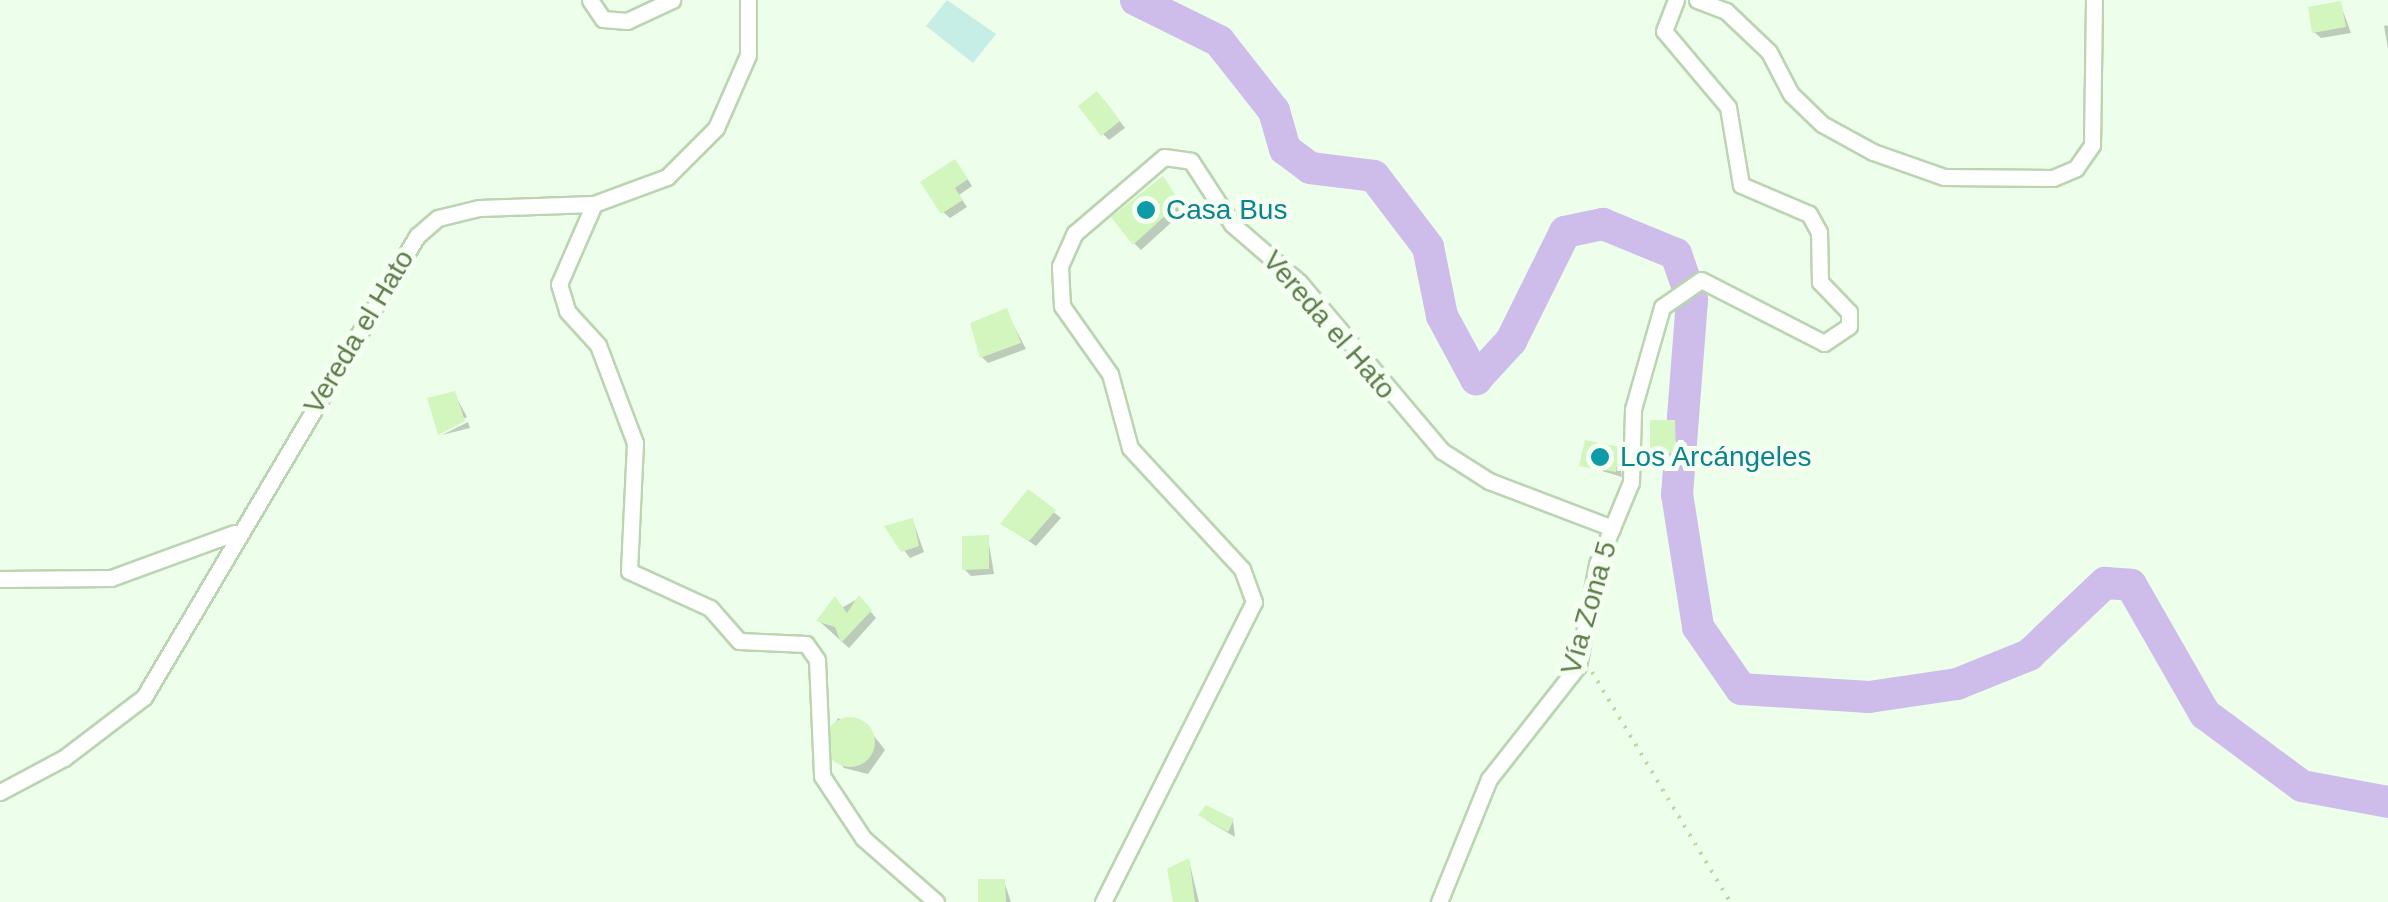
<!DOCTYPE html>
<meta charset="utf-8">
<style>
body{margin:0}
#map{position:relative;width:2388px;height:902px;overflow:hidden;background:#edfeea;font-family:Arial,sans-serif}
div>[style]{position:absolute}
[style*='--x']{left:calc(var(--x)*1px);top:calc(var(--y)*1px);width:calc(var(--w)*1px);rotate:calc(var(--a)*1deg)}
.green>*{inset:0;background:#c6eee7}
.shadow>*{inset:0;background:#0003}
.river>*{height:32px;margin:-16px;padding:0 16px;transform-origin:16px;border-radius:16px;background:#cebcea}
.building>*{inset:0;background:#d3f6bf}
.round{border-radius:50%}
.path>*{height:4px;margin-top:-2px;transform-origin:0;background:repeating-linear-gradient(90deg,#b7dca1 0 2.5px,transparent 0 10.5px)}
.roads{filter:drop-shadow(2px 0 #bbd4b1) drop-shadow(-2px 0 #bbd4b1) drop-shadow(0 2px #bbd4b1) drop-shadow(0 -2px #bbd4b1)}
.minor>*{height:15px;margin:-7.5px;padding:0 7.5px;transform-origin:7.5px;border-radius:7.5px;background:#fff}
.dots>*{width:28px;height:28px;translate:-50% -50%;box-sizing:border-box;border:5px solid #f4fff2;border-radius:50%}
span{translate:-50% -50%;white-space:nowrap;text-align:center;line-height:1.15;-webkit-text-stroke:10px #f4fff2;paint-order:stroke}
.culture-label{font-size:28px;color:#0d838f}
.left{translate:0 -50%;text-align:left}
.street-label{font-size:28px;color:#5e7c4a}
</style>
<div id="map">
<div class="green">
<i style="clip-path:polygon(947px 0,996px 34px,973px 63px,926px 26px)"></i>
</div>
<div class="shadow">
<i style="clip-path:polygon(2340px 3px,2351px 33px,2321px 38px,2314px 32px)"></i>
<i style="clip-path:polygon(2388px 25px,2388px 48px,2384px 26px)"></i>
<i style="clip-path:polygon(1104px 100px,1125px 128px,1109px 140px,1103px 134px)"></i>
<i style="clip-path:polygon(961px 169px,972px 186px,959px 195px,967px 207px,950px 218px,943px 212px)"></i>
<i style="clip-path:polygon(1163px 179px,1185px 210px,1141px 250px,1134px 243px)"></i>
<i style="clip-path:polygon(1006px 311px,1026px 349px,988px 363px,982px 357px)"></i>
<i style="clip-path:polygon(454px 393px,467px 417px,440px 431px)"></i>
<i style="clip-path:polygon(468px 422px,470px 428px,442px 435px)"></i>
<i style="clip-path:polygon(1674px 423px,1681px 459px,1659px 460px,1653px 453px)"></i>
<i style="clip-path:polygon(1618px 450px,1622px 477px,1582px 465px)"></i>
<i style="clip-path:polygon(1029px 492px,1061px 518px,1036px 546px,1003px 524px)"></i>
<i style="clip-path:polygon(913px 521px,924px 552px,910px 558px,887px 528px)"></i>
<i style="clip-path:polygon(988px 538px,994px 574px,971px 576px,964px 569px)"></i>
<i style="clip-path:polygon(859px 598px,876px 618px,849px 648px,819px 621px)"></i>
<i style="clip-path:polygon(838px 718px,870px 731px,885px 750px,868px 774px,844px 768px,825px 744px)"></i>
<i style="clip-path:polygon(1201px 815px,1233px 821px,1235px 837px,1208px 821px)"></i>
<i style="clip-path:polygon(1189px 861px,1199px 902px,1175px 902px)"></i>
<i style="clip-path:polygon(1004px 881px,1011px 902px,981px 902px)"></i>
</div>
<div class="river">
<i style="--x:1136;--y:0;--w:93;--a:26.3"></i>
<i style="--x:1219;--y:41;--w:89;--a:51.8"></i>
<i style="--x:1274;--y:111;--w:40;--a:74"></i>
<i style="--x:1285;--y:149;--w:31;--a:37"></i>
<i style="--x:1310;--y:168;--w:64;--a:7.1"></i>
<i style="--x:1374;--y:176;--w:89;--a:52.7"></i>
<i style="--x:1428;--y:247;--w:70;--a:78.5"></i>
<i style="--x:1442;--y:316;--w:72;--a:61.6"></i>
<i style="--x:1476;--y:379;--w:52;--a:-47.4"></i>
<i style="--x:1511;--y:341;--w:122;--a:-63.6"></i>
<i style="--x:1565;--y:232;--w:39;--a:-12"></i>
<i style="--x:1603;--y:224;--w:79;--a:22.3"></i>
<i style="--x:1676;--y:254;--w:49;--a:70.8"></i>
<i style="--x:1692;--y:300;--w:195;--a:94.4"></i>
<i style="--x:1677;--y:494;--w:135;--a:81"></i>
<i style="--x:1698;--y:627;--w:75;--a:55.3"></i>
<i style="--x:1741;--y:689;--w:128;--a:3.6"></i>
<i style="--x:1869;--y:697;--w:89;--a:-8.4"></i>
<i style="--x:1957;--y:684;--w:78;--a:-21.9"></i>
<i style="--x:2029;--y:655;--w:105;--a:-43.5"></i>
<i style="--x:2105;--y:583;--w:26;--a:4"></i>
<i style="--x:2131;--y:585;--w:149;--a:60.2"></i>
<i style="--x:2205;--y:714;--w:121;--a:36.6"></i>
<i style="--x:2302;--y:786;--w:87;--a:10.5"></i>
</div>
<div class="building">
<i style="clip-path:polygon(2341px 1px,2346px 27px,2312px 33px,2308px 7px)"></i>
<i style="clip-path:polygon(1097px 91px,1120px 121px,1101px 136px,1078px 106px)"></i>
<i style="clip-path:polygon(955px 159px,968px 179px,955px 188px,963px 200px,941px 214px,920px 182px)"></i>
<i style="clip-path:polygon(1163px 176px,1180px 202px,1133px 245px,1111px 217px)"></i>
<i style="clip-path:polygon(1007px 308px,1021px 343px,980px 358px,970px 323px)"></i>
<i style="clip-path:polygon(455px 391px,465px 421px,438px 435px,427px 398px)"></i>
<i style="clip-path:polygon(1650px 420px,1675px 420px,1676px 453px,1650px 454px)"></i>
<i style="clip-path:polygon(1585px 440px,1620px 447px,1616px 472px,1579px 466px)"></i>
<i style="clip-path:polygon(1028px 489px,1056px 510px,1029px 541px,1000px 524px)"></i>
<i style="clip-path:polygon(913px 518px,919px 546px,901px 552px,884px 526px)"></i>
<i style="clip-path:polygon(989px 535px,989px 569px,962px 570px,962px 536px)"></i>
<i style="clip-path:polygon(859px 595px,872px 610px,841px 643px,835px 627px,816px 621px,835px 596px,847px 613px)"></i>
<i class="round" style="left:825px;top:717px;width:50px;height:50px"></i>
<i style="clip-path:polygon(1206px 805px,1234px 819px,1228px 832px,1198px 815px)"></i>
<i style="clip-path:polygon(1189px 858px,1195px 902px,1173px 902px,1167px 869px)"></i>
<i style="clip-path:polygon(978px 879px,1005px 879px,1006px 902px,978px 902px)"></i>
</div>
<div class="path">
<i style="--x:1592;--y:672;--w:268;--a:59"></i>
</div>
<div class="roads">
<div class="minor">
<i style="--x:590;--y:0;--w:23;--a:56"></i>
<i style="--x:603;--y:19;--w:24;--a:5"></i>
<i style="--x:627;--y:21;--w:50;--a:-25"></i>
<i style="--x:748;--y:0;--w:55;--a:90"></i>
<i style="--x:748;--y:55;--w:80;--a:113.7"></i>
<i style="--x:716;--y:128;--w:69;--a:135"></i>
<i style="--x:667;--y:177;--w:78;--a:159.7"></i>
<i style="--x:594;--y:204;--w:87;--a:113.6"></i>
<i style="--x:559;--y:284;--w:28;--a:73"></i>
<i style="--x:567;--y:311;--w:46;--a:47.6"></i>
<i style="--x:598;--y:345;--w:105;--a:69.3"></i>
<i style="--x:635;--y:443;--w:128;--a:92.7"></i>
<i style="--x:629;--y:571;--w:89;--a:24.6"></i>
<i style="--x:710;--y:608;--w:44;--a:48.7"></i>
<i style="--x:739;--y:641;--w:67;--a:2.6"></i>
<i style="--x:806;--y:644;--w:19;--a:55"></i>
<i style="--x:817;--y:660;--w:116;--a:87.5"></i>
<i style="--x:822;--y:776;--w:74;--a:56.5"></i>
<i style="--x:863;--y:838;--w:97;--a:41.2"></i>
<i style="--x:1697;--y:0;--w:31;--a:21"></i>
<i style="--x:1726;--y:11;--w:59;--a:43.6"></i>
<i style="--x:1769;--y:52;--w:47;--a:62.4"></i>
<i style="--x:1791;--y:94;--w:43;--a:44.1"></i>
<i style="--x:1822;--y:124;--w:58;--a:28.8"></i>
<i style="--x:1873;--y:152;--w:75;--a:19.4"></i>
<i style="--x:1944;--y:177;--w:109;--a:0.5"></i>
<i style="--x:2053;--y:178;--w:25;--a:-23"></i>
<i style="--x:2076;--y:168;--w:28;--a:-55"></i>
<i style="--x:2092;--y:145;--w:145;--a:-89.2"></i>
<i style="--x:0;--y:579;--w:111;--a:-0.5"></i>
<i style="--x:111;--y:578;--w:131;--a:-20.1"></i>
<i style="--x:0;--y:792;--w:72;--a:-28"></i>
<i style="--x:64;--y:758;--w:101;--a:-37.3"></i>
<i style="--x:144;--y:697;--w:536;--a:-59.37"></i>
<i style="--x:417;--y:236;--w:28;--a:-41"></i>
<i style="--x:438;--y:218;--w:42;--a:-13.7"></i>
<i style="--x:479;--y:208;--w:115;--a:-2"></i>
<i style="--x:1103;--y:902;--w:336;--a:-63.3"></i>
<i style="--x:1254;--y:602;--w:35;--a:-110"></i>
<i style="--x:1242;--y:569;--w:165;--a:-132.8"></i>
<i style="--x:1130;--y:448;--w:77;--a:-105.1"></i>
<i style="--x:1110;--y:374;--w:83;--a:-125.2"></i>
<i style="--x:1062;--y:306;--w:40;--a:-92.9"></i>
<i style="--x:1060;--y:266;--w:36;--a:-66"></i>
<i style="--x:1075;--y:233;--w:117;--a:-40.5"></i>
<i style="--x:1164;--y:157;--w:27;--a:8"></i>
<i style="--x:1191;--y:161;--w:75;--a:56.9"></i>
<i style="--x:1232;--y:224;--w:90;--a:40.9"></i>
<i style="--x:1300;--y:283;--w:220;--a:49.8"></i>
<i style="--x:1442;--y:451;--w:56;--a:32.6"></i>
<i style="--x:1489;--y:481;--w:132;--a:20.9"></i>
<i style="--x:1439;--y:902;--w:133;--a:-67.9"></i>
<i style="--x:1489;--y:779;--w:144;--a:-51.8"></i>
<i style="--x:1578;--y:666;--w:104;--a:-79.4"></i>
<i style="--x:1597;--y:564;--w:89;--a:-67.5"></i>
<i style="--x:1631;--y:482;--w:73;--a:-88.4"></i>
<i style="--x:1633;--y:409;--w:106;--a:-74.1"></i>
<i style="--x:1662;--y:307;--w:47;--a:-34.7"></i>
<i style="--x:1701;--y:280;--w:138;--a:27.1"></i>
<i style="--x:1824;--y:343;--w:30;--a:-34"></i>
<i style="--x:1849;--y:326;--w:14;--a:-90"></i>
<i style="--x:1849;--y:312;--w:42;--a:-134"></i>
<i style="--x:1820;--y:282;--w:50;--a:-91.1"></i>
<i style="--x:1819;--y:232;--w:21;--a:-119"></i>
<i style="--x:1809;--y:214;--w:74;--a:-156.9"></i>
<i style="--x:1741;--y:185;--w:79;--a:-99.5"></i>
<i style="--x:1728;--y:107;--w:99;--a:-130.1"></i>
<i style="--x:1664;--y:31;--w:33;--a:-69"></i>
</div>
</div>
<div class="dots">
<i style="left:1146px;top:210px;background:#0f9aa8"></i>
<i style="left:1600px;top:457px;background:#0f9aa8"></i>
</div>
<div class="culture-label">
<span class="left" style="left:1166px;top:210px">Casa Bus</span>
<span class="left" style="left:1620px;top:457px">Los Arcángeles</span>
</div>
<div class="street-label">
<span style="left:1329px;top:325px;rotate:49deg">Vereda el Hato</span>
<span style="left:359px;top:332px;rotate:-59deg">Vereda el Hato</span>
<span style="left:1589px;top:608px;rotate:-74deg">Vía Zona 5</span>
</div>
</div>
